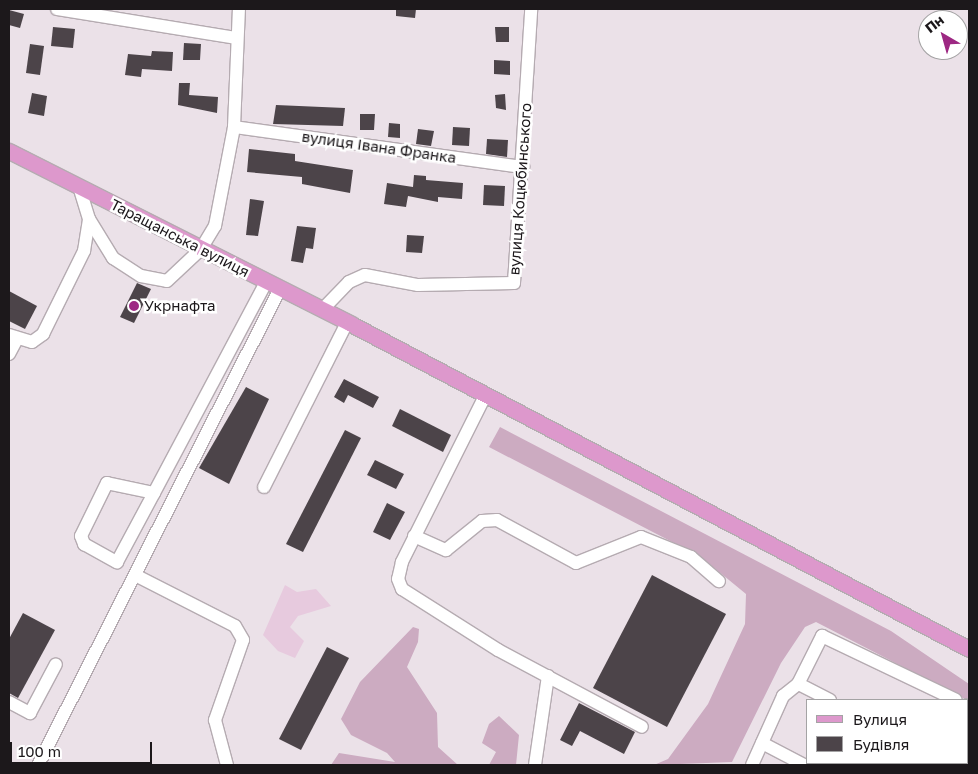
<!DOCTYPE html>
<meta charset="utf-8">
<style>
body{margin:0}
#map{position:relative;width:978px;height:774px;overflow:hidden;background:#ebe1e8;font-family:"Golos Text",sans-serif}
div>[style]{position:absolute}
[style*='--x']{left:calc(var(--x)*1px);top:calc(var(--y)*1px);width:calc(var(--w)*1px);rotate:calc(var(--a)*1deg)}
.green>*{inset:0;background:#e7cade}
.forest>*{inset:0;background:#ccabc1}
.building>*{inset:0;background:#4c4449}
.roads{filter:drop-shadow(1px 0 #b5abb1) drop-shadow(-1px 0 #b5abb1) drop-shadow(0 1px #b5abb1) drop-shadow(0 -1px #b5abb1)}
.minor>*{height:12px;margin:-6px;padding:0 6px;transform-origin:6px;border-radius:6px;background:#fff}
.major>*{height:15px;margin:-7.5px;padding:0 7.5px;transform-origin:7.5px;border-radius:7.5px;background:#dd98cc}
.dots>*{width:14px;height:14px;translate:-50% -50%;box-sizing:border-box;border:2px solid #fff;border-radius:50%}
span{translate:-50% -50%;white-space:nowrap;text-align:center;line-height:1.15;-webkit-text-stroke:5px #fff;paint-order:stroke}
.street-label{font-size:15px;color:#1c181b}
.poi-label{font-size:15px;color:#1c181b}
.left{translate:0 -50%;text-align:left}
.frame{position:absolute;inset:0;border:10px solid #1c181b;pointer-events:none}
.legend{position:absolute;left:806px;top:699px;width:162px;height:65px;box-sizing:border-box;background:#fff;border:1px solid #a4a3a4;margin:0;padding:6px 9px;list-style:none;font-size:15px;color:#1c181b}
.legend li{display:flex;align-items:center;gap:10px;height:25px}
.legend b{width:25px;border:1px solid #a4a3a4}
.north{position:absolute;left:918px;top:10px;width:50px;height:50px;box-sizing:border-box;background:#fff;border:1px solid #a4a3a4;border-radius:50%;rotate:322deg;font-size:14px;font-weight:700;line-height:20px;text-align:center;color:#1c181b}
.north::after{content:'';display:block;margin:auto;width:18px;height:22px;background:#9d2883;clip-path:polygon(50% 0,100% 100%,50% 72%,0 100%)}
.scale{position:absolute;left:10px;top:742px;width:142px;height:22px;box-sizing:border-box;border:2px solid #1c181b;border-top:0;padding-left:6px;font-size:15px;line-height:18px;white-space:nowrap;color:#1c181b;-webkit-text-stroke:4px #fff;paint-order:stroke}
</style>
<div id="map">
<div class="green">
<i style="clip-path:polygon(285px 585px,297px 592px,316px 589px,331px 606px,298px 616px,290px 627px,304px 641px,295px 658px,278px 651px,263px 635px)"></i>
</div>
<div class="forest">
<i style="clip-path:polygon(500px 427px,891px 631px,969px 684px,969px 701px,816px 622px,805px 627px,781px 663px,732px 762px,654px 765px,668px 759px,708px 704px,745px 624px,746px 594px,701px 557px,489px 447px)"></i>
<i style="clip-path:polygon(413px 627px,419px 629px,418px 642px,407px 667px,437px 713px,438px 747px,458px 765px,331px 765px,339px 753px,395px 762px,387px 753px,351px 735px,341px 719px,360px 682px)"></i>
<i style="clip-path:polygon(499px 716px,519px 735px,516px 765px,489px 765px,496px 752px,482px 743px,489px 724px)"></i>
</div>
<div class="building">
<i style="clip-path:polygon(396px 9px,416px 9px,415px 18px,396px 16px)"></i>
<i style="clip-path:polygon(9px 10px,24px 14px,20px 28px,9px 25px)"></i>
<i style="clip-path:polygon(53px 27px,75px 29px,73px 48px,51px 46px)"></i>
<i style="clip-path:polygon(495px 27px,509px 27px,509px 42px,496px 42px)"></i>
<i style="clip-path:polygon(184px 43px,201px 44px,200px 60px,183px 60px)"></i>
<i style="clip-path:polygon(30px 44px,44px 46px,40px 75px,26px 73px)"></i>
<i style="clip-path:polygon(152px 51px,173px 52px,172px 71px,142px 69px,141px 77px,125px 75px,128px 54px,151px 56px)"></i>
<i style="clip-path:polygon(494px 60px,510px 61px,510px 75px,494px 74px)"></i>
<i style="clip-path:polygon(179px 83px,190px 83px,189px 95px,218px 97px,217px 113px,178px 105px)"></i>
<i style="clip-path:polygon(32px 93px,47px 96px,44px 116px,28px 113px)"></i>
<i style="clip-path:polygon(505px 94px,506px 110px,496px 108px,495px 95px)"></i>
<i style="clip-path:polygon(276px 105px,345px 108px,343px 126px,273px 124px)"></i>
<i style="clip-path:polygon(360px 114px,375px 114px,374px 130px,360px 130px)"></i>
<i style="clip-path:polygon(389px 123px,400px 124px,400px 138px,388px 137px)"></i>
<i style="clip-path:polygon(453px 127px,470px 128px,469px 146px,452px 145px)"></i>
<i style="clip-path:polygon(418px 129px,434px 131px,431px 146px,416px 144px)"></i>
<i style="clip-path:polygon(487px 139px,508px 140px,507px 157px,486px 154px)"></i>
<i style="clip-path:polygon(249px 149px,295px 154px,295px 161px,353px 170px,350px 193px,302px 184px,302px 177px,247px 172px)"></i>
<i style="clip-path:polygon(414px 175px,426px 176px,426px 180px,463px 183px,462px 199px,438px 197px,438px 202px,408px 196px,406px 207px,384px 204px,387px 183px,413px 187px)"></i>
<i style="clip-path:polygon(484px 185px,505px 186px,504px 206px,483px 205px)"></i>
<i style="clip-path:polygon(250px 199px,264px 201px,258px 236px,246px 235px)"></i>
<i style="clip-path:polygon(297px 226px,316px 228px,313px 249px,306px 248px,303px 263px,291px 261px)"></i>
<i style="clip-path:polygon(407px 235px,424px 236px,422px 253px,406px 252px)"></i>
<i style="clip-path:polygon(137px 283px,151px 289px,134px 323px,120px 317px)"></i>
<i style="clip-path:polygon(9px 291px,37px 306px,25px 329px,9px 321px)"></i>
<i style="clip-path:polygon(344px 379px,379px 397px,373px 408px,348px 395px,344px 403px,334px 397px)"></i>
<i style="clip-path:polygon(246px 387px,269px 399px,229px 484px,199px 468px)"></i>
<i style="clip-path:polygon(400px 409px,451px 435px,443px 452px,392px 426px)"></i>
<i style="clip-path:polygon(345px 430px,361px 438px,303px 552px,286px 544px)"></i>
<i style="clip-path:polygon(375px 460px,404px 474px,396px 489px,367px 475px)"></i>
<i style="clip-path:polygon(387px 503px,405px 512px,390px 540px,373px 532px)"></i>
<i style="clip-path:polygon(652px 575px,726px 614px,667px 727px,593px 688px)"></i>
<i style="clip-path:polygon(23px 613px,55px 630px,18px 698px,9px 693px,9px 639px)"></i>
<i style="clip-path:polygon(327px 647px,349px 658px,301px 750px,279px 739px)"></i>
<i style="clip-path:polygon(579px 703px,635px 732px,624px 754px,580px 731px,572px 746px,560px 740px)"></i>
</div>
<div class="roads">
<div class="minor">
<i style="--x:57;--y:9;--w:181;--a:9.2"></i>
<i style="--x:234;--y:127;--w:292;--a:7.9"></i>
<i style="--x:89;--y:219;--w:46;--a:58.4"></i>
<i style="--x:113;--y:258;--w:33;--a:33"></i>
<i style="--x:141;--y:276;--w:26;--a:11"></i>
<i style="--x:167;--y:281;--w:47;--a:-43.3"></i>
<i style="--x:201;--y:249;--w:27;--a:-59"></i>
<i style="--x:215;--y:226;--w:101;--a:-79.1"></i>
<i style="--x:234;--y:127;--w:118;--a:-87.6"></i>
<i style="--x:322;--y:310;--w:39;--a:-46"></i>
<i style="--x:349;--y:282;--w:17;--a:-24"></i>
<i style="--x:365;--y:275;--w:54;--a:10.7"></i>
<i style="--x:418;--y:285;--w:96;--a:-1.2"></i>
<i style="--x:514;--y:283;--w:275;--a:-86.4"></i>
<i style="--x:9;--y:335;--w:24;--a:17"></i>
<i style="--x:32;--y:342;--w:14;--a:-36"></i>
<i style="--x:43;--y:334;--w:93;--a:-63.7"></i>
<i style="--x:84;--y:251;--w:32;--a:-81"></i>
<i style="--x:89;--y:219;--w:34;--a:-107"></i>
<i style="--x:9;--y:354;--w:17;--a:-62"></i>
<i style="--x:485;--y:396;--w:186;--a:116.6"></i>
<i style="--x:402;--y:562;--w:17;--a:103"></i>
<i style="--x:398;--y:579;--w:11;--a:68"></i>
<i style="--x:402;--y:589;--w:114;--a:32.4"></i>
<i style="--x:498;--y:650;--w:163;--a:28.1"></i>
<i style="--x:264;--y:487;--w:184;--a:-63.2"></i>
<i style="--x:154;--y:493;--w:48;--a:-168"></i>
<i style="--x:107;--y:483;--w:59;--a:116.1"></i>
<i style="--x:81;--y:536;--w:9;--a:69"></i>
<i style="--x:84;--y:544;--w:38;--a:29"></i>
<i style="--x:117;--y:562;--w:78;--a:-61.8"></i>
<i style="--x:154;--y:493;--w:239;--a:-62"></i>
<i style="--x:414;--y:536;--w:35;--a:24"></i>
<i style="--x:446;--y:550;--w:46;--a:-38.9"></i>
<i style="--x:482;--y:521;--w:15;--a:-4"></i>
<i style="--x:497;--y:520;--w:90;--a:28.6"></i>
<i style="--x:576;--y:563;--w:70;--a:-21.8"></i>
<i style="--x:641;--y:537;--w:54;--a:21.8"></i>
<i style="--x:691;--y:557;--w:37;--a:41"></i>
<i style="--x:135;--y:575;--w:112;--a:27"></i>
<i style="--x:235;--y:626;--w:16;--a:60"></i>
<i style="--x:243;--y:640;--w:85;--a:109.3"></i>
<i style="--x:215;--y:720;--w:47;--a:75.1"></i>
<i style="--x:830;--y:700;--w:36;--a:-153"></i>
<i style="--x:798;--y:684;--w:54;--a:-63.4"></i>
<i style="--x:822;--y:636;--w:148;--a:25.5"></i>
<i style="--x:9;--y:702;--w:24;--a:28"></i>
<i style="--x:30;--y:713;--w:55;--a:-62"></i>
<i style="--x:967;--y:705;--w:3;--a:45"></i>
<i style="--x:762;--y:743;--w:47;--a:27.6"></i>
<i style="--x:38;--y:765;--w:534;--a:-63.05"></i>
<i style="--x:535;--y:765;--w:90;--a:-81.7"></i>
<i style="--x:752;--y:765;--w:76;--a:-65.8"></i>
<i style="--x:783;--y:696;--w:19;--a:-39"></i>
<i style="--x:946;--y:765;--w:2;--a:-63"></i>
</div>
<div class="major">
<i style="--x:9;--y:151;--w:383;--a:26.8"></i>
<i style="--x:351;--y:324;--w:698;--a:27.74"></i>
</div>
</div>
<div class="dots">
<i style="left:134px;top:306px;background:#9d2883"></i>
</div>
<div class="street-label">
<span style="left:379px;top:147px;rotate:8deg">вулиця Івана Франка</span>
<span style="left:520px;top:189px;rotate:-86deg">вулиця Коцюбинського</span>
<span style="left:180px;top:238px;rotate:27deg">Таращанська вулиця</span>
</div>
<div class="poi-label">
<span class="left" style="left:144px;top:306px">Укрнафта</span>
</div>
<div class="frame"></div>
<ul class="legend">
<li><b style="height:6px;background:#dd98cc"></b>Вулиця</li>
<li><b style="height:14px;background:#4c4449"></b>Будівля</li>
</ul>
<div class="north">Пн</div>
<div class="scale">100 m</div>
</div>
